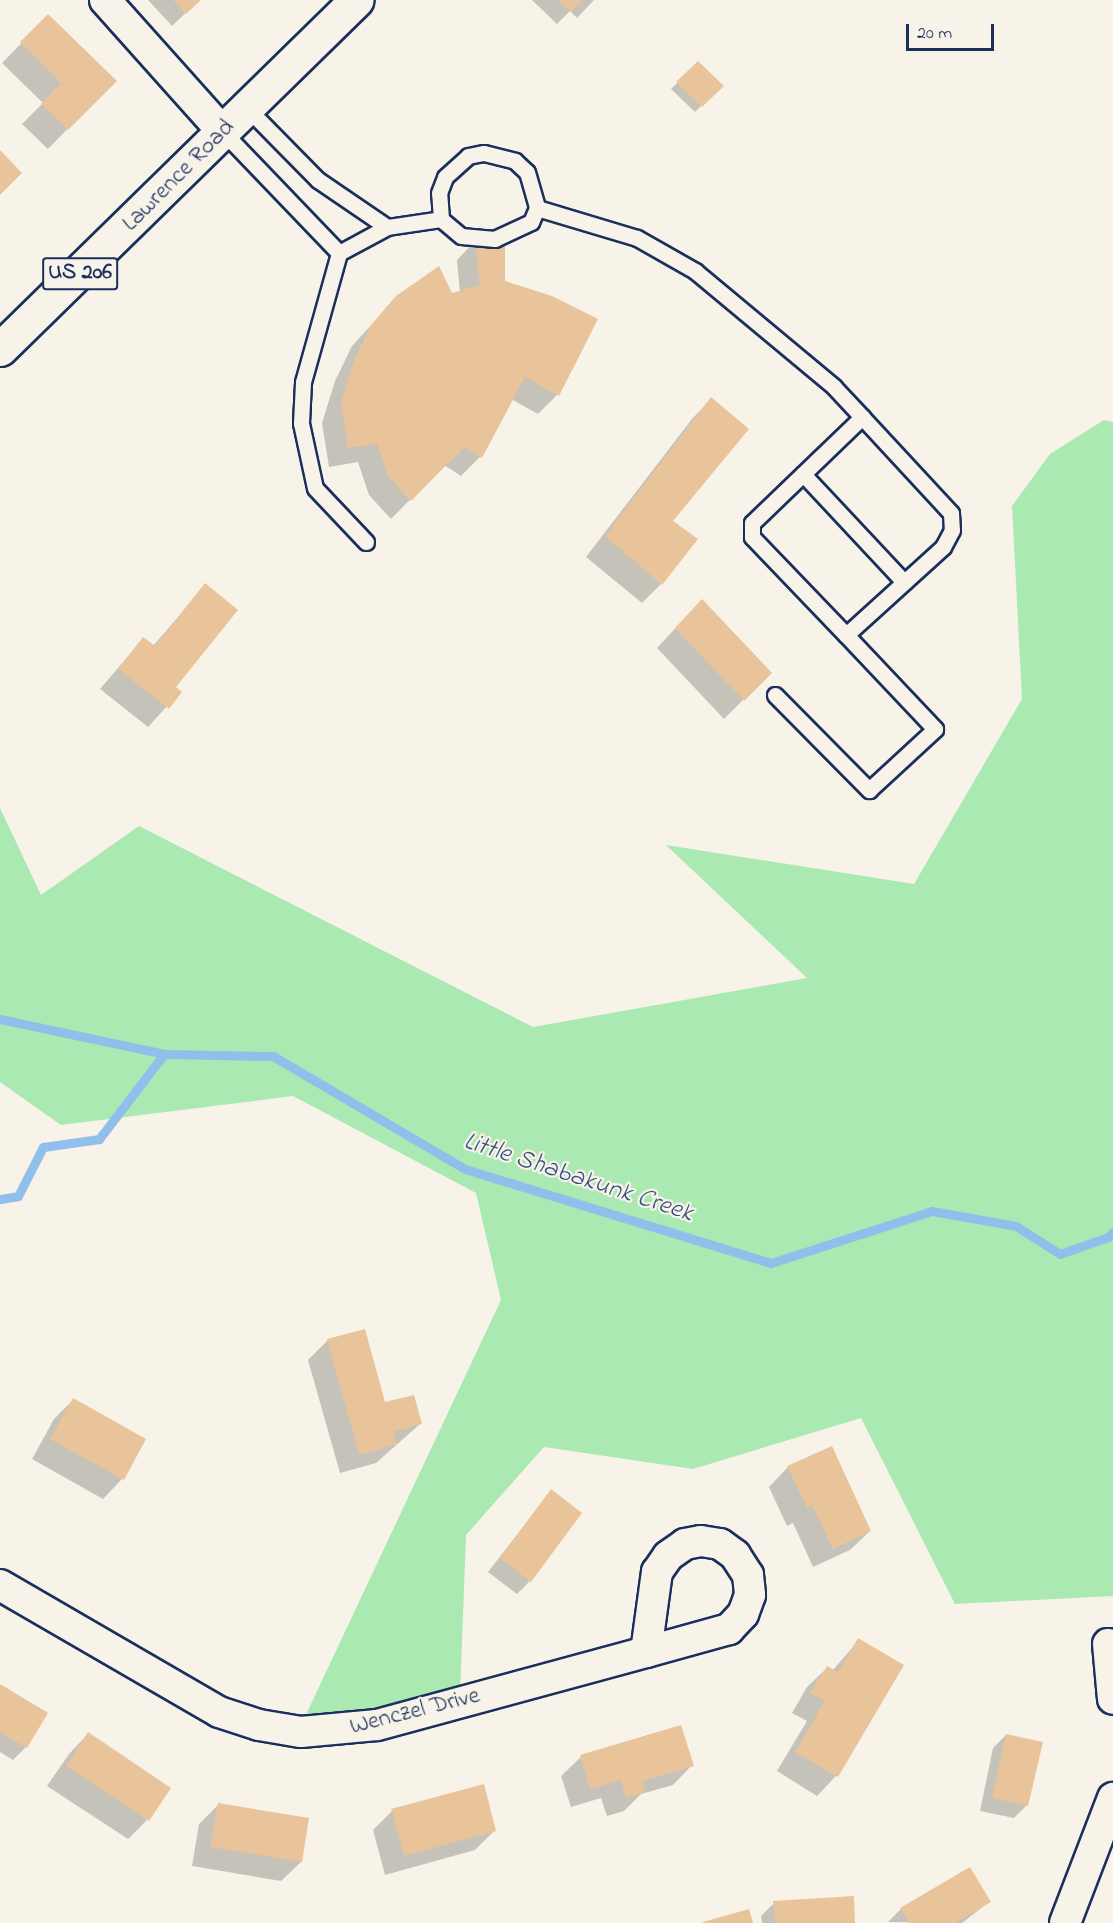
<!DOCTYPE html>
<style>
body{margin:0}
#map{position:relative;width:1113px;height:1923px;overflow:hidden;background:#f7f3e8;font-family:"Indie Flower",sans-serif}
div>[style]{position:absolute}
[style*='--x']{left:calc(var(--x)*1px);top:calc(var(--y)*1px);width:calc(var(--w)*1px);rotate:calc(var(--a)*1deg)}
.green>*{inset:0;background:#aae9b1}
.shadow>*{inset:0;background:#0003}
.stream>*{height:9px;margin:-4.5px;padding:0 4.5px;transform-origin:4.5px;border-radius:4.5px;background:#91bfeb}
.building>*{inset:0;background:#e9c49a}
.roads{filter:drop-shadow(2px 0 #1b2f5e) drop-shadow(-2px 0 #1b2f5e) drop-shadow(0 2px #1b2f5e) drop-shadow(0 -2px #1b2f5e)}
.lane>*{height:15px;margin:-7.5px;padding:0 7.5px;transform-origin:7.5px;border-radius:7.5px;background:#f7f3e8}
.street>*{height:30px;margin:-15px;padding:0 15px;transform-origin:15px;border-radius:15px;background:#f7f3e8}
.primary>*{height:33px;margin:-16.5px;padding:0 16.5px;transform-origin:16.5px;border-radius:16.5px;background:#f7f3e8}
span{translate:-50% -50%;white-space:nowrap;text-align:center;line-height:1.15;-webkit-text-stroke:4.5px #f7f3e8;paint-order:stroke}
.shield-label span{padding:2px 4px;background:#f7f3e8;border:2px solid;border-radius:4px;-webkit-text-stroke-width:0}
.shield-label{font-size:22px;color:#1b2f5e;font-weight:700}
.street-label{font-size:24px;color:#1b2f5e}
.water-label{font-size:26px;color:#385381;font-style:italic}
.scale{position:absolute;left:906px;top:24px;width:88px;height:27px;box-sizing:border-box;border:3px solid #1b2f5e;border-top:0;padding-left:8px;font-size:18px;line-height:21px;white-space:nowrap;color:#1b2f5e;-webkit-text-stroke:4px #f7f3e8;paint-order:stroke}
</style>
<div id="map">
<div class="green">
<i style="clip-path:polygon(1104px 420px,1113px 422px,1113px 1596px,955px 1604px,861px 1418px,693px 1469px,544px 1447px,466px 1535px,460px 1695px,295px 1738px,501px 1300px,476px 1193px,293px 1096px,61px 1125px,0 1082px,0 808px,41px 895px,139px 826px,533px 1027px,807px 978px,666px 845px,914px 884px,1022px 699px,1012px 506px,1050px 454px)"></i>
</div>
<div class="shadow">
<i style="clip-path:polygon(148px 0,199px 0,172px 26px)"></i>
<i style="clip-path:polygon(532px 0,594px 0,577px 18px,570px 11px,557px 24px)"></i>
<i style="clip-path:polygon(48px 16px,114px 81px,48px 149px,22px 124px,43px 103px,2px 63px)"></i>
<i style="clip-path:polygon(698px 63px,721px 86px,695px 112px,671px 89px)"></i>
<i style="clip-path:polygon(476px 240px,504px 282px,557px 395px,538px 414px,511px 399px,480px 457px,461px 476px,444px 465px,391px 519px,369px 495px,358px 462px,329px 467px,322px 423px,335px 381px,352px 346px,397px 297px,460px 293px,457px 260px)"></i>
<i style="clip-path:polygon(711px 399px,671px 521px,661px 584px,642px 603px,586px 557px,692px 419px)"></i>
<i style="clip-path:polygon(205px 586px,174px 687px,180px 692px,148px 727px,100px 689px,143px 639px,153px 646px)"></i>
<i style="clip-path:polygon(683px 620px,770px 673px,724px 719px,657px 648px)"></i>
<i style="clip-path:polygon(328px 1340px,384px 1404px,420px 1424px,376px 1463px,340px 1473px,308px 1360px)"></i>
<i style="clip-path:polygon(73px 1400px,144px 1440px,122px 1479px,103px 1499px,32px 1459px,54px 1419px)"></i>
<i style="clip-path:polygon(788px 1467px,870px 1531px,850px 1550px,813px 1567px,793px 1523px,787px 1526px,769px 1487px)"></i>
<i style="clip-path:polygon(551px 1491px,530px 1581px,517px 1594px,488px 1572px)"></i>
<i style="clip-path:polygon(859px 1640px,902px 1666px,836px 1776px,817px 1796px,777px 1771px,807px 1721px,792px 1713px,807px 1687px,827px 1668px,832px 1671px)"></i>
<i style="clip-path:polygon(0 1686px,26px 1747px,13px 1760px,0 1752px)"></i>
<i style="clip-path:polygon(88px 1734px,147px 1820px,128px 1839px,47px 1786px,69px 1754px)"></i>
<i style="clip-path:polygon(1006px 1735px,1027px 1805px,1014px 1818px,980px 1811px,993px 1748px)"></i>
<i style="clip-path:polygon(581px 1757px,692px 1765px,673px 1785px,641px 1794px,624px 1811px,607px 1816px,601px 1798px,571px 1807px,561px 1776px)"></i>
<i style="clip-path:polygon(218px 1805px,301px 1862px,281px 1881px,192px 1866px,199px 1824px)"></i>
<i style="clip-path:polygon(392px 1811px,495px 1830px,475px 1850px,385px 1875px,373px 1830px)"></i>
<i style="clip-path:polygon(989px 1902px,962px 1923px,888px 1922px,901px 1909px)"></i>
<i style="clip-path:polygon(774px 1903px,854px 1923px,762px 1923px,761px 1916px)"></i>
</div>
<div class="stream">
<i style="--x:0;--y:1019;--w:168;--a:12"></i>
<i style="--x:164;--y:1054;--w:109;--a:1.1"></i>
<i style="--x:273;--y:1056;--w:223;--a:30.5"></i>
<i style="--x:465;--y:1169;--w:320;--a:17.1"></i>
<i style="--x:771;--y:1263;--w:169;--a:-17.9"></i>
<i style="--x:932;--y:1211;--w:85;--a:10.1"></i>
<i style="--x:1016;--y:1226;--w:52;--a:32.5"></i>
<i style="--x:1060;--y:1254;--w:51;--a:-19.5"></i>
<i style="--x:1108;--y:1237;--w:7;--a:-45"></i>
<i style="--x:0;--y:1199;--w:18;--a:-9"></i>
<i style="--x:18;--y:1196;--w:55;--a:-63"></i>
<i style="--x:43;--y:1147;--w:57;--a:-8.1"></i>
<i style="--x:99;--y:1139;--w:107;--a:-52.6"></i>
</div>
<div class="building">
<i style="clip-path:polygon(173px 0,201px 0,186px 14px)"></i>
<i style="clip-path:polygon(558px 0,583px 0,571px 12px)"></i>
<i style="clip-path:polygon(48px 14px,117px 81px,68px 130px,41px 104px,61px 83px,20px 42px)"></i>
<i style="clip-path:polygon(698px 61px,724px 86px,702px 107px,676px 82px)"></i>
<i style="clip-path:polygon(0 150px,22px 173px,0 195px)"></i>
<i style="clip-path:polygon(505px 237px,505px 281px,552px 296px,598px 319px,559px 396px,525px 377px,482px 458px,464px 447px,411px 501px,388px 476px,377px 444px,348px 448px,341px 403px,354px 360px,371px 325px,396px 296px,439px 266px,452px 293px,480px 285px,475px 239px)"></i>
<i style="clip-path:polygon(711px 397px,749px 429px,673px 521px,698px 539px,662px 585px,605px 536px)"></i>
<i style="clip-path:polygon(205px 583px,238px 610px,176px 687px,182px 692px,169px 709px,118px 669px,143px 637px,155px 646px)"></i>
<i style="clip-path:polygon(702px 599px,772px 673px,744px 701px,675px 628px)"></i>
<i style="clip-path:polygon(365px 1329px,385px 1402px,414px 1395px,422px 1424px,393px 1432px,397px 1444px,359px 1455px,327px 1339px)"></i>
<i style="clip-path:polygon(73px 1398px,146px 1439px,124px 1480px,50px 1439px)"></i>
<i style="clip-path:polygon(832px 1446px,871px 1531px,833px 1549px,812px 1505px,807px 1508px,787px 1466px)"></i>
<i style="clip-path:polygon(551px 1489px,582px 1513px,531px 1582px,500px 1558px)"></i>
<i style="clip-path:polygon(858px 1638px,904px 1665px,838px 1777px,795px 1752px,825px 1701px,810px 1693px,827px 1666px,838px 1672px)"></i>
<i style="clip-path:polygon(0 1684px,48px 1713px,27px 1748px,0 1732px)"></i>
<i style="clip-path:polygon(681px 1725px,694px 1766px,642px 1781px,645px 1792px,626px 1798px,621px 1780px,590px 1789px,580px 1755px)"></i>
<i style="clip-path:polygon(88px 1732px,171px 1788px,149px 1821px,66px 1766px)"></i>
<i style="clip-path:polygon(1006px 1734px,1043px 1742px,1028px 1806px,992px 1798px)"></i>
<i style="clip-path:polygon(484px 1784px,496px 1831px,404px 1856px,391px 1809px)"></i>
<i style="clip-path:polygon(218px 1803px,309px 1818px,302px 1862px,210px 1847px)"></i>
<i style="clip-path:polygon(970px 1867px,991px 1902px,955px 1923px,909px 1923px,900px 1908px)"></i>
<i style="clip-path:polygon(854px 1896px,855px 1923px,775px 1923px,773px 1901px)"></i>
<i style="clip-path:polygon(749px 1909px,753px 1923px,703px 1923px,703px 1922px)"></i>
</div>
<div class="roads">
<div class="lane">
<i style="--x:247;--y:108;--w:101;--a:45.4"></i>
<i style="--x:318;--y:180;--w:83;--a:34.3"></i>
<i style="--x:224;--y:133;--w:166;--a:46.2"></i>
<i style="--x:484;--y:153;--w:32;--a:14"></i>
<i style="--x:515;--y:161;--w:16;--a:43"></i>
<i style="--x:527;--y:172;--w:37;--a:74"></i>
<i style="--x:537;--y:208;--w:15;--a:113"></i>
<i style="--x:531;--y:222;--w:40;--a:155"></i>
<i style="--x:495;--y:239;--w:34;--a:-175"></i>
<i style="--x:461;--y:236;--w:26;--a:-140"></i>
<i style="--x:441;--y:219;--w:26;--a:-94"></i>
<i style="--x:439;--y:193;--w:17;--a:-69"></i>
<i style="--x:445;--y:177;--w:31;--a:-42"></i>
<i style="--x:468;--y:156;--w:16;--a:-11"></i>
<i style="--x:537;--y:208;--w:104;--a:16.7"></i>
<i style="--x:637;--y:238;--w:67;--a:29.6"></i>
<i style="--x:695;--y:271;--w:181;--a:39.8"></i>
<i style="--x:834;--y:387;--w:41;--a:47"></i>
<i style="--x:862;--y:417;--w:131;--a:47.2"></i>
<i style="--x:951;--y:513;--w:17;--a:87"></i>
<i style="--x:952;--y:530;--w:19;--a:118"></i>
<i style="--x:943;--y:547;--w:131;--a:137.8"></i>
<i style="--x:846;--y:635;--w:136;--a:-133.8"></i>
<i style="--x:752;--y:537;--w:14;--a:-90"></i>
<i style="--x:752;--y:523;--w:153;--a:-43.9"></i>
<i style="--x:803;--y:474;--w:148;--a:46.9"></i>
<i style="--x:366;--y:542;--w:74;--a:-133.4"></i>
<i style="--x:315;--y:488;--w:66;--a:-102.2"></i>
<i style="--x:301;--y:423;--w:41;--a:-87.2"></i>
<i style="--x:303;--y:382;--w:134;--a:-74.4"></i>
<i style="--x:339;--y:253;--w:55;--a:-28.4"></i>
<i style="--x:387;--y:227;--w:55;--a:-8.4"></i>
<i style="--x:775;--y:695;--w:134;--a:45.3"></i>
<i style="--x:869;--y:790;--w:90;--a:-42.7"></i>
<i style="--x:935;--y:729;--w:129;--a:-133.4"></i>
</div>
<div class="street">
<i style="--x:105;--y:0;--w:178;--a:48.2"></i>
<i style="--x:701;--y:1541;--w:19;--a:9"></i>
<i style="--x:720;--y:1544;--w:19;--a:36"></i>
<i style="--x:735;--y:1555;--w:24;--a:57"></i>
<i style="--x:748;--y:1575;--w:20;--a:84"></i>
<i style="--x:750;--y:1595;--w:20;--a:110"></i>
<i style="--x:743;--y:1614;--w:21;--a:133"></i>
<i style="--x:729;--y:1629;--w:86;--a:164.5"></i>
<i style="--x:646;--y:1652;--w:81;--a:-82.2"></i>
<i style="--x:657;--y:1572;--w:19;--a:-55"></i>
<i style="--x:668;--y:1556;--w:21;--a:-35"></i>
<i style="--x:685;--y:1544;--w:16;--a:-11"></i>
<i style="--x:0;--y:1585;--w:253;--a:30.1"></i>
<i style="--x:219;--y:1712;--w:42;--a:18"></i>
<i style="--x:259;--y:1725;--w:43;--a:9.5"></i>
<i style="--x:301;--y:1732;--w:76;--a:-5.3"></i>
<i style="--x:377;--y:1725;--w:279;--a:-15.2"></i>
<i style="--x:1108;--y:1644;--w:55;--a:84.8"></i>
<i style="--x:1065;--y:1923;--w:134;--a:-69"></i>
</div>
<div class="primary">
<i style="--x:0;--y:349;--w:499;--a:-44.4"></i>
</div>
</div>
<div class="shield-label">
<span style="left:80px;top:274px">US 206</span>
</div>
<div class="street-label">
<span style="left:179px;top:176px;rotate:-45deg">Lawrence Road</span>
<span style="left:415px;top:1712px;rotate:-14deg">Wenczel Drive</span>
</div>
<div class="water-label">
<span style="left:578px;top:1179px;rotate:18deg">Little Shabakunk Creek</span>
</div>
<div class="scale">20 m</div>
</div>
